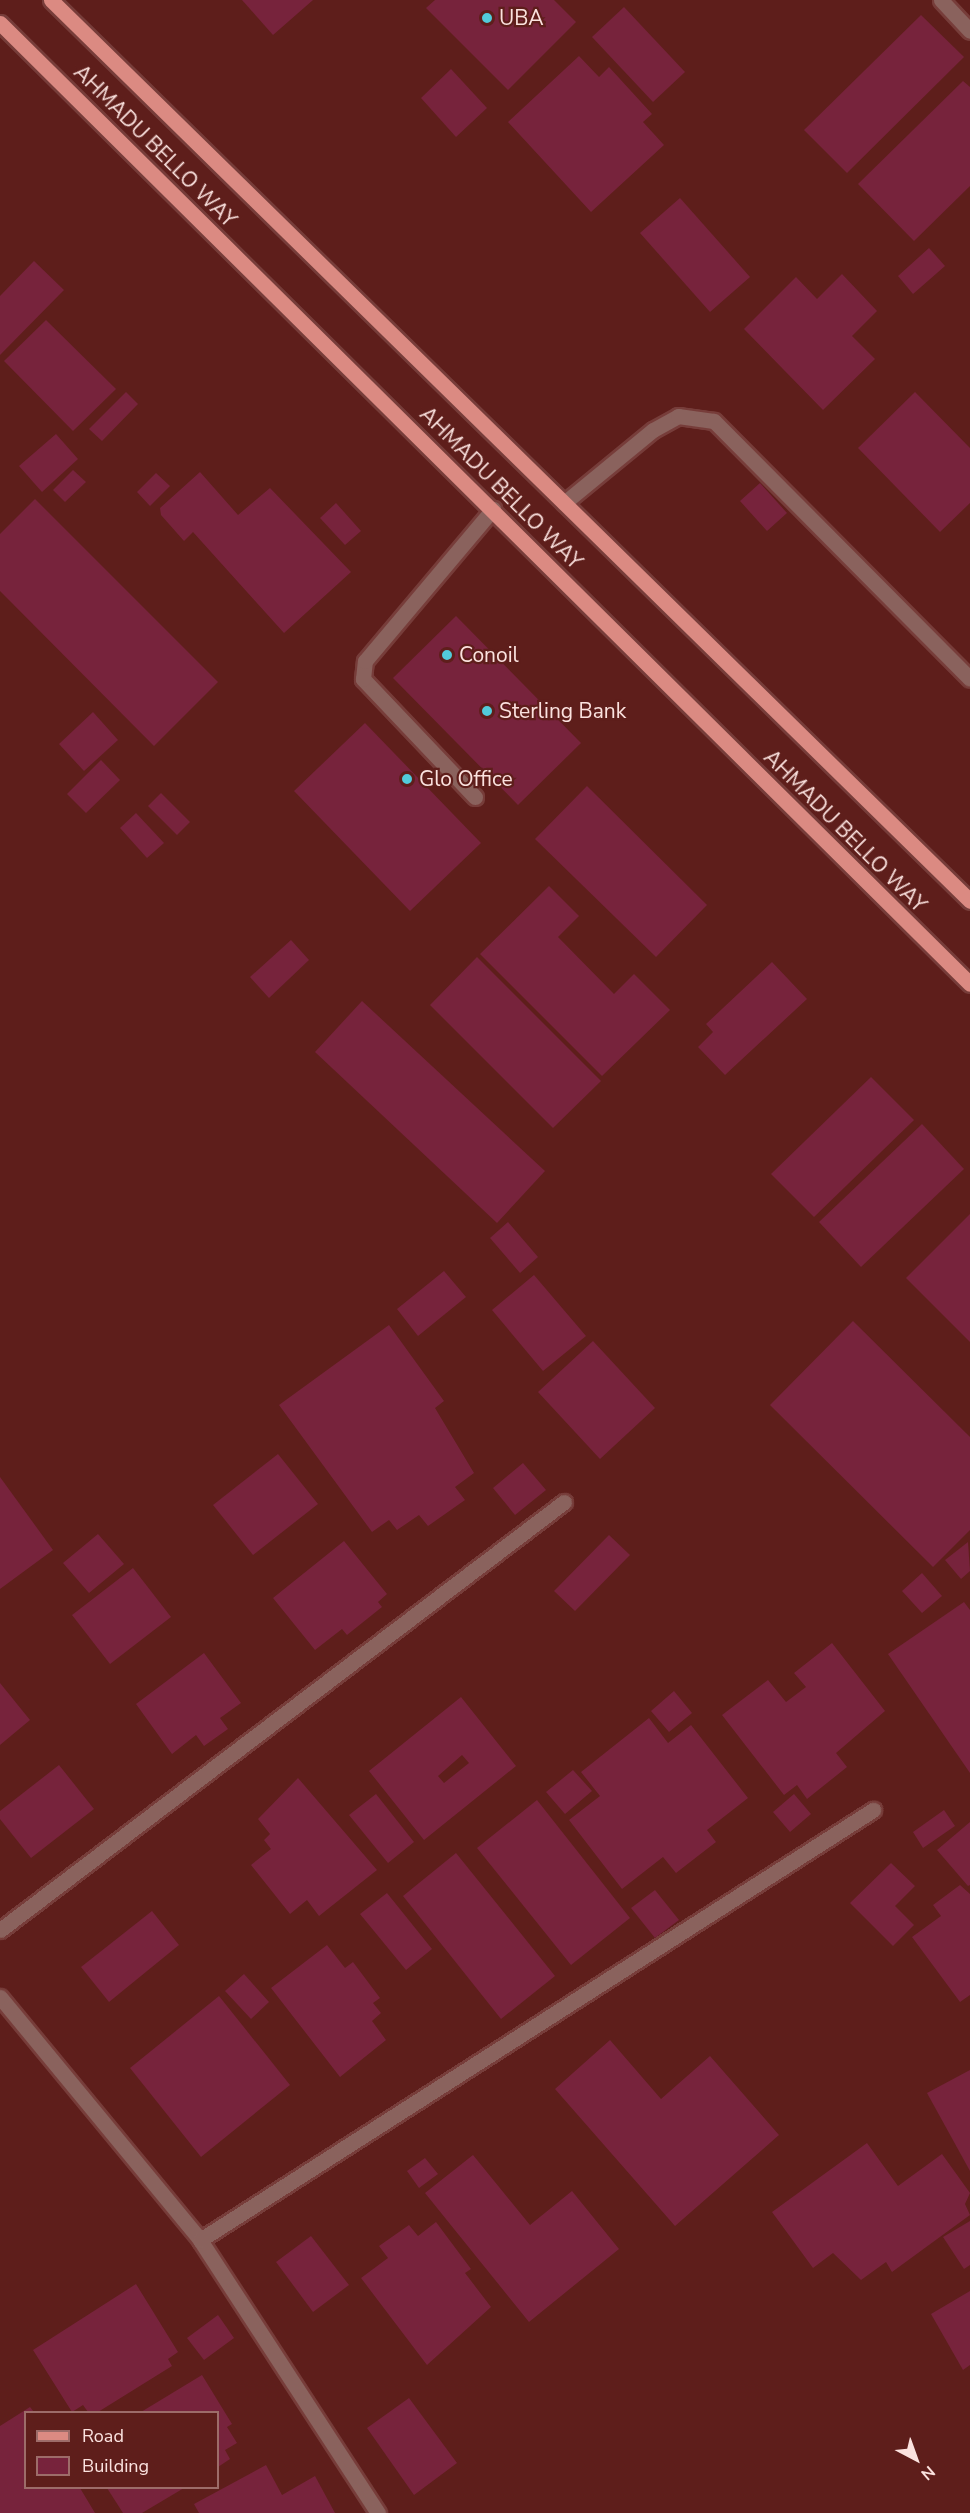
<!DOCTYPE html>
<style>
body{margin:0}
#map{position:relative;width:970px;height:2513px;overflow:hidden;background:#5e1e1b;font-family:"Nunito Sans",sans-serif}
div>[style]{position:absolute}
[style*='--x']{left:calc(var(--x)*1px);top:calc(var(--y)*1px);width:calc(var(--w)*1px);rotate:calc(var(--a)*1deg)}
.building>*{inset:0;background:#77233c}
.roads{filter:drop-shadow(2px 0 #773d3a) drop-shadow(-2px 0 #773d3a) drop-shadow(0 2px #773d3a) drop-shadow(0 -2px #773d3a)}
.lane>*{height:15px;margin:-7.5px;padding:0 7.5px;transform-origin:7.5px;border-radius:7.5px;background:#8a625d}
.street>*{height:15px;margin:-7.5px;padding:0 7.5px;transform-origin:7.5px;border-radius:7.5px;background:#8a625d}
.primary>*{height:15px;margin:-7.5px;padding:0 7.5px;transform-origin:7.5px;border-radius:7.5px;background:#db8a82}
.dots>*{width:16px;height:16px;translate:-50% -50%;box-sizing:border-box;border:3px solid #5e1e1b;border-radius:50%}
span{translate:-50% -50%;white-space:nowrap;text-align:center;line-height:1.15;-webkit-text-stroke:4.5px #5e1e1b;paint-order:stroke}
.poi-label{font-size:21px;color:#fbe2df}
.left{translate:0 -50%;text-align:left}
.street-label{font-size:21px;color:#fbe2df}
.legend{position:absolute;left:24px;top:2411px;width:195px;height:78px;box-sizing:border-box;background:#5e1e1b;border:2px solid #9d6c69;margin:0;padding:8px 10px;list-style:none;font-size:18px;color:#fbe2df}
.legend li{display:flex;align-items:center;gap:12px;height:30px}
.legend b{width:30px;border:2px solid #9d6c69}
.north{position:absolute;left:886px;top:2429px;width:60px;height:60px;-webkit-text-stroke:4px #5e1e1b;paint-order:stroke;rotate:139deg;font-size:16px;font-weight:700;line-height:24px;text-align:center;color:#fbe2df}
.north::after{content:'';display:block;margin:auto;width:21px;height:27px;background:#fbe2df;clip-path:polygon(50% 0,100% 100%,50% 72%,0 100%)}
</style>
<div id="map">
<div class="building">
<i style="clip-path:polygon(242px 0,313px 0,273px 35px)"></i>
<i style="clip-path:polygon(435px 0,554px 0,576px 22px,508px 90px,426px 8px)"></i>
<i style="clip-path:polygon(624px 7px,685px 72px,653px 102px,592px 37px)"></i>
<i style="clip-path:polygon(921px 15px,964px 57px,847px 173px,804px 130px)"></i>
<i style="clip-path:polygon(579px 56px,599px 77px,609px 67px,652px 114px,643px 122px,664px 145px,591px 212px,508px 122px)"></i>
<i style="clip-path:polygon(451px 69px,487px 108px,456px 137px,421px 98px)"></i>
<i style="clip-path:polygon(963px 81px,970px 87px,970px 186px,914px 241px,858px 184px)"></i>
<i style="clip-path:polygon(680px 198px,750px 277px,710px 312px,640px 233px)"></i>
<i style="clip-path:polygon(929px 248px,945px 266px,913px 294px,898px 276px)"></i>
<i style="clip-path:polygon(34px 261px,64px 290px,0 355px,0 296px)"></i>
<i style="clip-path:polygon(842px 274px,877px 311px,852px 336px,875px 359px,823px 410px,744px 329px,796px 277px,817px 299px)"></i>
<i style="clip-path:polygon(46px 320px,116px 389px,73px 431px,4px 361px)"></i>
<i style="clip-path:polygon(126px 392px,138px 404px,102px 441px,89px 429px)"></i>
<i style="clip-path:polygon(915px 392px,970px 448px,970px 503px,940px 532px,858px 448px)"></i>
<i style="clip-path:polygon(56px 434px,78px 459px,42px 492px,19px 466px)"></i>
<i style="clip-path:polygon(73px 470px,86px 482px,65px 502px,53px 490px)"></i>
<i style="clip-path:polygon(200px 472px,238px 515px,270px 488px,351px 572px,284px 633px,193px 532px,184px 541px,161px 515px,160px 508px)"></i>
<i style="clip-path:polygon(156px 473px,170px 486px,150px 506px,137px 492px)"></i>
<i style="clip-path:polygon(760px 483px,787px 513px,767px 531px,740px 501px)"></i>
<i style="clip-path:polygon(35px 499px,218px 682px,154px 746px,0 591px,0 534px)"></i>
<i style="clip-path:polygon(336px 503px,361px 531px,345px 545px,320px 518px)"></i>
<i style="clip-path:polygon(456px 616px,581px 743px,518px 805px,393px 678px)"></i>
<i style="clip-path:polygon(93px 712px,118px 740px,84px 771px,59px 744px)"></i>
<i style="clip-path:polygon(365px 723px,481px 843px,410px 911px,294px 791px)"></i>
<i style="clip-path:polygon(101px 760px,120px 780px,86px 813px,67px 794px)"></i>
<i style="clip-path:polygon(587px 786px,707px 905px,656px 957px,535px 839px)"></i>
<i style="clip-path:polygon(161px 793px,190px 822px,177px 835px,148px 806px)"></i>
<i style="clip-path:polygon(136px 813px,164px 843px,147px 858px,120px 828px)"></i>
<i style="clip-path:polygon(549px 886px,579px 916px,558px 937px,614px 994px,634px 974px,670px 1010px,602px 1076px,480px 954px)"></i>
<i style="clip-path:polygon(291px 940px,309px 960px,269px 998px,250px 977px)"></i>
<i style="clip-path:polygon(477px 957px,601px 1081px,553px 1128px,430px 1005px)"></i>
<i style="clip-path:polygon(772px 962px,807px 999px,725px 1075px,698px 1047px,713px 1032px,706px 1024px)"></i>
<i style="clip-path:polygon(362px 1001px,545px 1171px,497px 1223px,315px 1052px)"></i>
<i style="clip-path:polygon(871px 1077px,914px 1120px,814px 1217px,771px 1174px)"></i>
<i style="clip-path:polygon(922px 1124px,964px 1169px,861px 1267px,819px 1222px)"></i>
<i style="clip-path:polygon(970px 1214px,970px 1342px,906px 1278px)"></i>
<i style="clip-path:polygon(508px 1222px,538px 1257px,520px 1273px,490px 1238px)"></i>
<i style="clip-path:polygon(444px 1271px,466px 1297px,418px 1336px,397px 1309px)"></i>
<i style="clip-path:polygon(534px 1275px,586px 1336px,543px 1371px,492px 1310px)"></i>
<i style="clip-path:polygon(853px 1321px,970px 1437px,970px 1530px,933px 1567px,770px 1405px)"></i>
<i style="clip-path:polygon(389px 1325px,444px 1401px,435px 1408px,474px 1473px,455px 1487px,465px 1500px,428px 1526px,419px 1515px,397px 1530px,389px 1520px,372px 1532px,279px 1405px)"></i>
<i style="clip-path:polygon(593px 1341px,655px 1408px,600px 1459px,538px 1392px)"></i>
<i style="clip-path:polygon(278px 1454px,318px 1504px,253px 1555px,213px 1505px)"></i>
<i style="clip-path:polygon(523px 1463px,546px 1490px,515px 1515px,493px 1488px)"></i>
<i style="clip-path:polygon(0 1477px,53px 1550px,0 1589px)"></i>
<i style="clip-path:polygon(98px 1534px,124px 1564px,89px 1593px,63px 1563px)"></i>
<i style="clip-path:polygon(609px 1535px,630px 1555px,575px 1611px,554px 1591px)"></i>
<i style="clip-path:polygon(344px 1541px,387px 1594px,378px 1602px,382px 1607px,347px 1635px,342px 1629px,315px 1650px,273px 1598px)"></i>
<i style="clip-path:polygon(968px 1542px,970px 1571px,961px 1579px,945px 1560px)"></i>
<i style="clip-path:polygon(133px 1568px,171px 1617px,110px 1664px,72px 1615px)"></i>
<i style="clip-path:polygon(922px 1573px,942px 1596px,922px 1613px,902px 1591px)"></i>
<i style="clip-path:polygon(964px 1602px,970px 1610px,970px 1773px,888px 1654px)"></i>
<i style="clip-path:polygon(832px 1643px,885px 1711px,836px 1753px,847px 1767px,807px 1799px,797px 1785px,784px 1795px,722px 1715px,768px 1680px,786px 1702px,806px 1687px,794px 1673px)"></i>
<i style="clip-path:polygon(204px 1653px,241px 1703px,220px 1718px,228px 1729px,204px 1746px,196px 1735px,172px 1754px,136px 1704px)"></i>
<i style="clip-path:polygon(0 1683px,30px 1720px,0 1745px)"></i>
<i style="clip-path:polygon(674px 1691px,692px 1713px,669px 1732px,651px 1711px)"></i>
<i style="clip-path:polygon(evenodd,461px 1697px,516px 1766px,424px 1840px,369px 1771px,461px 1697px,462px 1755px,469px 1763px,444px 1783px,438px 1776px,462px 1755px)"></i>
<i style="clip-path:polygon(649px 1718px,668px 1743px,691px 1725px,748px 1798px,707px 1830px,716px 1842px,676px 1873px,663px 1857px,622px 1889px,569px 1820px,600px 1796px,581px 1772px)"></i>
<i style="clip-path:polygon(59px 1765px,94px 1809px,31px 1858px,0 1819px,0 1811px)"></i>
<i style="clip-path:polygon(573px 1770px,592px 1791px,565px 1814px,546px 1792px)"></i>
<i style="clip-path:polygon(298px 1778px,377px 1870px,319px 1916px,307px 1900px,290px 1914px,251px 1865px,271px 1849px,264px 1840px,270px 1834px,258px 1819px)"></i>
<i style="clip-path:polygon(376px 1794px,414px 1842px,388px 1863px,349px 1815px)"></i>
<i style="clip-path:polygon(794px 1794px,811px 1814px,790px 1832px,773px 1812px)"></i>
<i style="clip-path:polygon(537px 1800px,630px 1918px,571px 1965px,477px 1848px)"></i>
<i style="clip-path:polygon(944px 1810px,955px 1826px,923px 1848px,913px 1832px)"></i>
<i style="clip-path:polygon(970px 1822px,970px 1885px,968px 1886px,937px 1850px)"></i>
<i style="clip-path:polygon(456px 1853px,555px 1976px,501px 2019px,403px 1896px)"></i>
<i style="clip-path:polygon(891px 1863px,915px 1886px,895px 1906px,914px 1925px,893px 1946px,850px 1903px)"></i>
<i style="clip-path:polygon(960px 1885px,970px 1894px,970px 1995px,960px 2002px,912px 1937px,941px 1916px,933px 1905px)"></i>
<i style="clip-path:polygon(655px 1890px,679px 1920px,655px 1938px,631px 1908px)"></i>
<i style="clip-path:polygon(387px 1893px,432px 1949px,406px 1970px,360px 1914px)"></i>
<i style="clip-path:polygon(152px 1911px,179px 1945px,109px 2002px,81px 1967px)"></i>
<i style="clip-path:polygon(327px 1945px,345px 1968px,353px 1962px,380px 1998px,373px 2003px,381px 2013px,372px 2021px,386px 2040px,340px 2077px,271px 1988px)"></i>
<i style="clip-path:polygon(244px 1974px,269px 2002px,251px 2019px,225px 1991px)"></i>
<i style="clip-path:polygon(219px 1996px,290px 2085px,201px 2157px,130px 2068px)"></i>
<i style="clip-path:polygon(610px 2040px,661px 2099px,710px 2056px,779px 2135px,675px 2226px,555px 2089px)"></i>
<i style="clip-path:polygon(970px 2070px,970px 2171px,927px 2093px)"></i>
<i style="clip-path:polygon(867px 2143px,898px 2186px,942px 2154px,970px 2193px,965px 2204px,970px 2215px,892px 2272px,886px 2262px,861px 2280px,833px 2253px,813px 2268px,772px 2212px)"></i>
<i style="clip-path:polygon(473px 2155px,530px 2225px,572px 2191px,619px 2249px,529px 2322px,425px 2193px)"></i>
<i style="clip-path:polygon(425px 2158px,438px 2174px,419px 2188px,407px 2171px)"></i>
<i style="clip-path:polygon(970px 2221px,970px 2265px,964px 2269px,943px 2237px)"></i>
<i style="clip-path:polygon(436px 2222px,471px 2269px,465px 2273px,491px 2307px,427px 2365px,361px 2278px,388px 2258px,379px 2246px,409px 2225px,418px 2236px)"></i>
<i style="clip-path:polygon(311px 2236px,349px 2285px,313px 2312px,276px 2262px)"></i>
<i style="clip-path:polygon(136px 2284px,178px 2352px,168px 2359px,172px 2366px,98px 2412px,88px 2412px,83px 2405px,72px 2412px,33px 2350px)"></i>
<i style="clip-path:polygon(970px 2291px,970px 2365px,963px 2370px,931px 2314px)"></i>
<i style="clip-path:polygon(218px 2315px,234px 2338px,204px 2360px,187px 2338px)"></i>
<i style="clip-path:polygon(202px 2375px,232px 2424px,227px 2427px,237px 2443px,225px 2450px,230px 2459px,218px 2467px,218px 2412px,141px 2412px)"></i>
<i style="clip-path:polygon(409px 2398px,457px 2463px,414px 2495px,367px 2428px)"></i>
<i style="clip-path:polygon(30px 2407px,34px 2412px,26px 2412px,26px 2488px,80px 2488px,95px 2513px,0 2513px,0 2426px)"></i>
<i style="clip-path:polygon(266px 2465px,282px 2495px,315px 2476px,335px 2513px,199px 2513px,194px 2504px)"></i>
<i style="clip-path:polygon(107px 2488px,184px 2488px,142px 2513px,123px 2513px)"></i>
</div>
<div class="roads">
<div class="lane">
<i style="--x:564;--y:503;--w:115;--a:-39.4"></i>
<i style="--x:653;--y:430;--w:29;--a:-29"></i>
<i style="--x:678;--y:416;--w:36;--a:8"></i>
<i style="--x:714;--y:421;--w:363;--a:45.2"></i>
<i style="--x:475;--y:797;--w:163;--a:-133.5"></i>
<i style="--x:363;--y:679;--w:18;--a:-84"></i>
<i style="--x:365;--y:661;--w:199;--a:-49.9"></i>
</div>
<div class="street">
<i style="--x:941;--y:0;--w:42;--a:46.9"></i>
<i style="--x:0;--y:1930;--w:708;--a:-37.19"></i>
<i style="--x:0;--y:1997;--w:315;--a:50.5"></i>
<i style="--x:200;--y:2240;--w:326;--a:56.9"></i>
<i style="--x:200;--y:2240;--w:799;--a:-32.58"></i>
</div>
<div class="primary">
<i style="--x:51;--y:0;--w:1287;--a:44.43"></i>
<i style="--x:0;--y:23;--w:1365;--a:44.73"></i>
</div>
</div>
<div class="dots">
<i style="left:487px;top:18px;background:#52cbda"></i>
<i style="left:447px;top:655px;background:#52cbda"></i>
<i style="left:487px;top:711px;background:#52cbda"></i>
<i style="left:407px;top:779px;background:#52cbda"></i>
</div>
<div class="poi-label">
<span class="left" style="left:499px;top:18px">UBA</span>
<span class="left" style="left:459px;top:655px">Conoil</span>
<span class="left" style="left:499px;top:711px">Sterling Bank</span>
<span class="left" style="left:419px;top:779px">Glo Office</span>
</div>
<div class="street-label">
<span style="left:155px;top:146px;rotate:45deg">AHMADU BELLO WAY</span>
<span style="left:501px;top:488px;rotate:45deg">AHMADU BELLO WAY</span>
<span style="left:845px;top:831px;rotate:45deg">AHMADU BELLO WAY</span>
</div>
<ul class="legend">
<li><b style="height:8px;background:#db8a82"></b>Road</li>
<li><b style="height:16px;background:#77233c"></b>Building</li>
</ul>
<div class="north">N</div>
</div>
